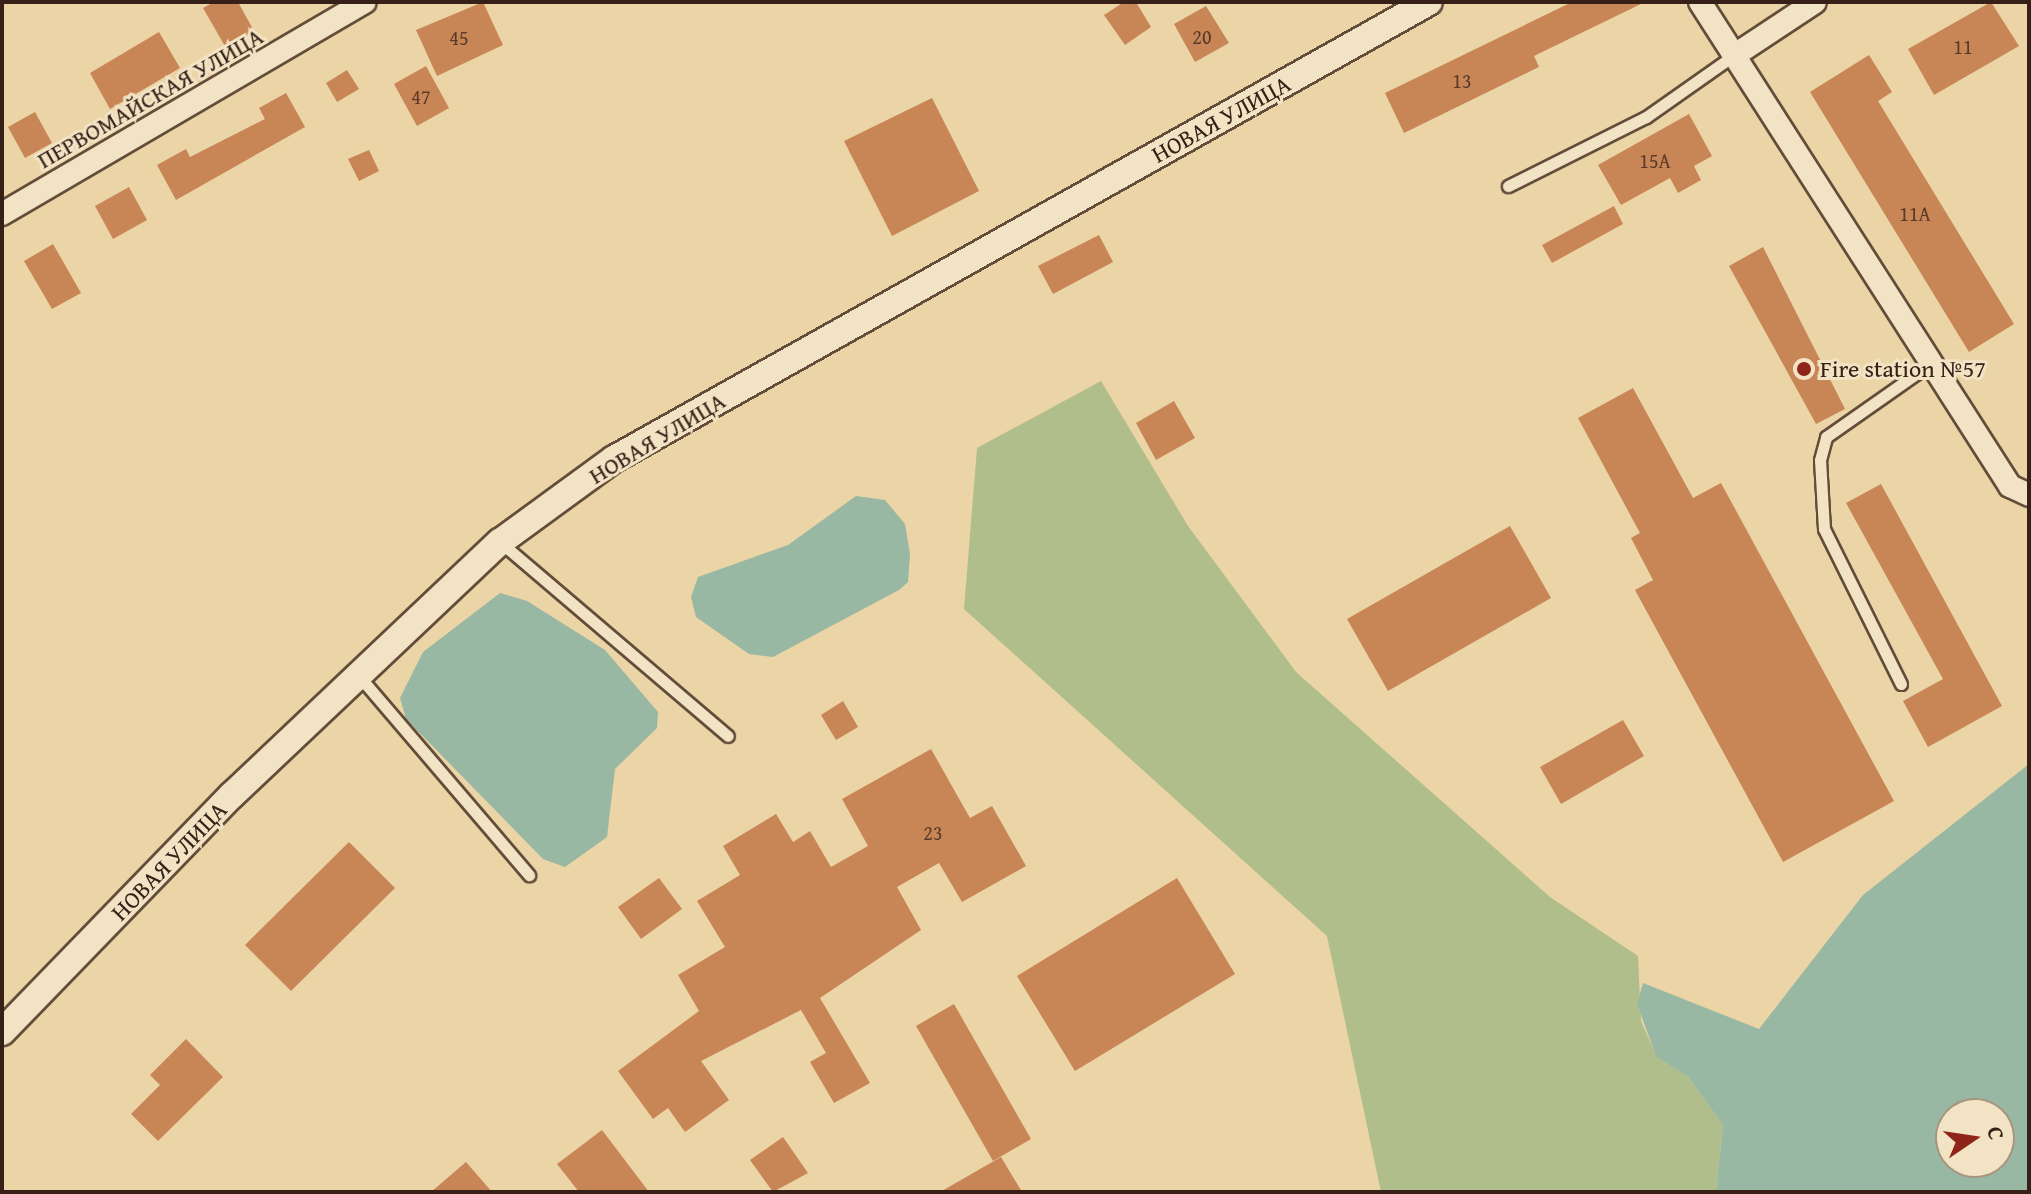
<!DOCTYPE html>
<meta charset="utf-8">
<style>
body{margin:0}
#map{position:relative;width:2031px;height:1194px;overflow:hidden;background:#ebd4a5;font-family:"Gentium Book Plus",serif}
div>[style]{position:absolute}
[style*='--x']{left:calc(var(--x)*1px);top:calc(var(--y)*1px);width:calc(var(--w)*1px);rotate:calc(var(--a)*1deg)}
.green>*{inset:0;background:#b0be8c}
.water>*{inset:0;background:#99b8a3}
.building>*{inset:0;background:#c88657}
.roads{filter:drop-shadow(2px 0 #634d3a) drop-shadow(-2px 0 #634d3a) drop-shadow(0 2px #634d3a) drop-shadow(0 -2px #634d3a)}
.service>*{height:11px;margin:-5.5px;padding:0 5.5px;transform-origin:5.5px;border-radius:5.5px;background:#f2e3c4}
.minor>*{height:22px;margin:-11px;padding:0 11px;transform-origin:11px;border-radius:11px;background:#f2e3c4}
.tertiary>*{height:26px;margin:-13px;padding:0 13px;transform-origin:13px;border-radius:13px;background:#f2e3c4}
.dots>*{width:22px;height:22px;translate:-50% -50%;box-sizing:border-box;border:4px solid #f2e3c4;border-radius:50%}
span{translate:-50% -50%;white-space:nowrap;text-align:center;line-height:1.15;-webkit-text-stroke:6px #f2e3c4;paint-order:stroke}
.number-label{font-size:20px;color:#5a3a27}
.number-label span{-webkit-text-stroke-width:0}
.street-label{font-size:24px;color:#362017}
.poi-label{font-size:24px;color:#362017}
.left{translate:0 -50%;text-align:left}
.frame{position:absolute;inset:0;border:4px solid #362017;pointer-events:none}
.north{position:absolute;left:1935px;top:1098px;width:80px;height:80px;box-sizing:border-box;background:#f2e3c4;border:2px solid #a7957f;border-radius:50%;rotate:77deg;font-size:22px;font-weight:700;line-height:32px;text-align:center;color:#362017}
.north::after{content:'';display:block;margin:auto;width:28px;height:36px;background:#8f2418;clip-path:polygon(50% 0,100% 100%,50% 72%,0 100%)}
</style>
<div id="map">
<div class="green">
<i style="clip-path:polygon(1101px 381px,1188px 526px,1296px 672px,1550px 897px,1638px 956px,1641px 1021px,1656px 1055px,1688px 1077px,1723px 1125px,1716px 1192px,1381px 1192px,1327px 936px,964px 609px,977px 448px)"></i>
</div>
<div class="water">
<i style="clip-path:polygon(856px 496px,885px 500px,905px 524px,910px 554px,908px 582px,899px 590px,773px 657px,749px 654px,696px 617px,691px 597px,698px 577px,788px 545px)"></i>
<i style="clip-path:polygon(500px 593px,527px 601px,605px 650px,658px 712px,657px 728px,615px 769px,607px 837px,565px 867px,543px 859px,406px 719px,400px 698px,423px 652px)"></i>
<i style="clip-path:polygon(evenodd,2029px 764px,2029px 1192px,1716px 1192px,1723px 1125px,1688px 1077px,1656px 1056px,1637px 1004px,1643px 983px,1759px 1029px,1863px 895px,2029px 764px,1951px 1114px,1999px 1114px,1999px 1162px,1951px 1162px,1951px 1114px)"></i>
</div>
<div class="building">
<i style="clip-path:polygon(214px 2px,238px 2px,254px 31px,226px 48px,203px 8px)"></i>
<i style="clip-path:polygon(483px 2px,503px 45px,437px 76px,416px 30px)"></i>
<i style="clip-path:polygon(1124px 2px,1136px 2px,1151px 27px,1125px 45px,1104px 15px)"></i>
<i style="clip-path:polygon(1572px 2px,1645px 2px,1534px 56px,1539px 67px,1404px 133px,1385px 93px)"></i>
<i style="clip-path:polygon(1991px 2px,2019px 46px,1934px 95px,1908px 49px)"></i>
<i style="clip-path:polygon(1206px 6px,1229px 43px,1195px 62px,1174px 24px)"></i>
<i style="clip-path:polygon(159px 32px,180px 68px,110px 109px,90px 73px)"></i>
<i style="clip-path:polygon(1869px 55px,1892px 92px,1878px 101px,2014px 324px,1969px 352px,1810px 92px)"></i>
<i style="clip-path:polygon(426px 66px,449px 108px,417px 126px,394px 84px)"></i>
<i style="clip-path:polygon(347px 70px,359px 89px,337px 102px,326px 83px)"></i>
<i style="clip-path:polygon(286px 93px,305px 127px,176px 200px,157px 165px,186px 149px,190px 157px,265px 119px,259px 108px)"></i>
<i style="clip-path:polygon(932px 98px,979px 191px,892px 236px,844px 141px)"></i>
<i style="clip-path:polygon(35px 112px,52px 143px,25px 158px,8px 127px)"></i>
<i style="clip-path:polygon(1689px 114px,1712px 156px,1694px 166px,1701px 180px,1678px 193px,1670px 178px,1621px 205px,1598px 165px)"></i>
<i style="clip-path:polygon(369px 150px,379px 171px,359px 181px,348px 159px)"></i>
<i style="clip-path:polygon(129px 187px,147px 220px,113px 239px,95px 206px)"></i>
<i style="clip-path:polygon(1614px 206px,1623px 224px,1552px 263px,1542px 245px)"></i>
<i style="clip-path:polygon(1099px 235px,1113px 262px,1053px 294px,1038px 266px)"></i>
<i style="clip-path:polygon(53px 244px,81px 293px,52px 309px,24px 261px)"></i>
<i style="clip-path:polygon(1763px 247px,1845px 409px,1816px 424px,1729px 266px)"></i>
<i style="clip-path:polygon(1633px 388px,1693px 498px,1721px 483px,1894px 801px,1783px 862px,1635px 590px,1653px 580px,1631px 538px,1640px 533px,1578px 418px)"></i>
<i style="clip-path:polygon(1174px 401px,1195px 438px,1156px 460px,1136px 423px)"></i>
<i style="clip-path:polygon(1881px 484px,2002px 706px,1928px 747px,1903px 701px,1943px 679px,1846px 503px)"></i>
<i style="clip-path:polygon(1510px 526px,1551px 598px,1388px 691px,1347px 619px)"></i>
<i style="clip-path:polygon(843px 701px,858px 727px,836px 740px,821px 715px)"></i>
<i style="clip-path:polygon(1623px 720px,1644px 756px,1561px 804px,1540px 767px)"></i>
<i style="clip-path:polygon(931px 749px,970px 818px,992px 806px,1026px 866px,962px 902px,939px 863px,897px 887px,921px 930px,820px 998px,870px 1083px,834px 1103px,810px 1062px,826px 1053px,801px 1010px,701px 1061px,729px 1100px,685px 1132px,668px 1108px,653px 1119px,618px 1071px,699px 1011px,678px 975px,725px 947px,697px 901px,740px 875px,723px 846px,776px 814px,793px 842px,810px 831px,831px 867px,868px 846px,842px 799px)"></i>
<i style="clip-path:polygon(349px 842px,395px 888px,291px 991px,245px 945px)"></i>
<i style="clip-path:polygon(659px 878px,682px 909px,641px 939px,618px 907px)"></i>
<i style="clip-path:polygon(1177px 878px,1235px 974px,1075px 1071px,1017px 976px)"></i>
<i style="clip-path:polygon(954px 1004px,1031px 1139px,993px 1161px,916px 1026px)"></i>
<i style="clip-path:polygon(186px 1039px,223px 1077px,158px 1141px,131px 1114px,160px 1085px,150px 1075px)"></i>
<i style="clip-path:polygon(602px 1130px,649px 1192px,579px 1192px,557px 1164px)"></i>
<i style="clip-path:polygon(783px 1137px,808px 1173px,773px 1192px,750px 1160px)"></i>
<i style="clip-path:polygon(1001px 1157px,1022px 1192px,940px 1192px)"></i>
<i style="clip-path:polygon(466px 1162px,492px 1192px,431px 1192px)"></i>
</div>
<div class="roads">
<div class="service">
<i style="--x:1508;--y:186;--w:154;--a:-26.6"></i>
<i style="--x:1646;--y:117;--w:111;--a:-35.1"></i>
<i style="--x:500;--y:542;--w:299;--a:40.4"></i>
<i style="--x:359;--y:676;--w:262;--a:49.5"></i>
<i style="--x:1901;--y:684;--w:173;--a:-116.4"></i>
<i style="--x:1824;--y:529;--w:69;--a:-93.3"></i>
<i style="--x:1820;--y:460;--w:24;--a:-75"></i>
<i style="--x:1826;--y:437;--w:131;--a:-35"></i>
</div>
<div class="minor">
<i style="--x:1700;--y:2;--w:575;--a:57.36"></i>
<i style="--x:2010;--y:486;--w:21;--a:25"></i>
<i style="--x:1738;--y:53;--w:92;--a:-33.5"></i>
<i style="--x:2;--y:214;--w:420;--a:-30.3"></i>
</div>
<div class="tertiary">
<i style="--x:2;--y:1032;--w:330;--a:-45.9"></i>
<i style="--x:232;--y:795;--w:369;--a:-43.4"></i>
<i style="--x:500;--y:542;--w:141;--a:-36.1"></i>
<i style="--x:614;--y:459;--w:934;--a:-29.28"></i>
</div>
</div>
<div class="dots">
<i style="left:1804px;top:369px;background:#8f2418"></i>
</div>
<div class="number-label">
<span style="left:1202px;top:36px">20</span>
<span style="left:459px;top:37px">45</span>
<span style="left:1963px;top:46px">11</span>
<span style="left:1462px;top:80px">13</span>
<span style="left:421px;top:96px">47</span>
<span style="left:1655px;top:160px">15А</span>
<span style="left:1915px;top:213px">11А</span>
<span style="left:933px;top:832px">23</span>
</div>
<div class="street-label">
<span style="left:150px;top:98px;rotate:-30deg">ПЕРВОМАЙСКАЯ УЛИЦА</span>
<span style="left:1221px;top:119px;rotate:-29deg">НОВАЯ УЛИЦА</span>
<span style="left:657px;top:438px;rotate:-31deg">НОВАЯ УЛИЦА</span>
<span style="left:169px;top:861px;rotate:-46deg">НОВАЯ УЛИЦА</span>
</div>
<div class="poi-label">
<span class="left" style="left:1820px;top:369px">Fire station №57</span>
</div>
<div class="frame"></div>
<div class="north">С</div>
</div>
